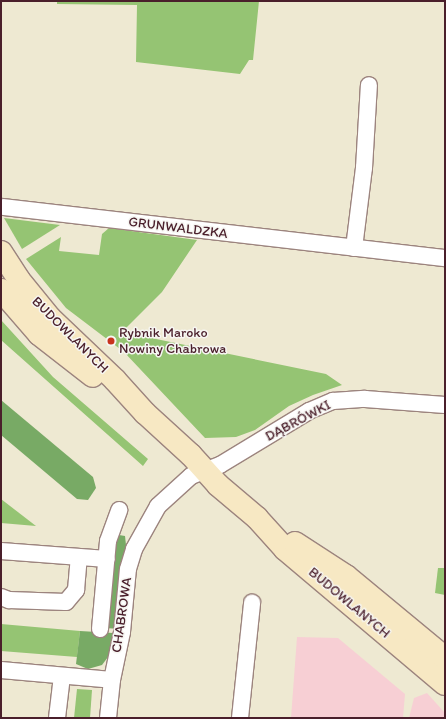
<!DOCTYPE html>
<meta charset="utf-8">
<style>
body{margin:0}
#map{position:relative;width:446px;height:719px;overflow:hidden;background:#eee9d2;font-family:Itim,sans-serif}
div>[style]{position:absolute}
[style*='--x']{left:calc(var(--x)*1px);top:calc(var(--y)*1px);width:calc(var(--w)*1px);rotate:calc(var(--a)*1deg)}
.built>*{inset:0;background:#f7cfd4}
.green>*{inset:0;background:#95c473}
.forest>*{inset:0;background:#78aa65}
.roads{filter:drop-shadow(1px 0 #9c847e) drop-shadow(-1px 0 #9c847e) drop-shadow(0 1px #9c847e) drop-shadow(0 -1px #9c847e)}
.street>*{height:16px;margin:-8px;padding:0 8px;transform-origin:8px;border-radius:8px;background:#fff}
.secondary>*{height:22px;margin:-11px;padding:0 11px;transform-origin:11px;border-radius:11px;background:#f7e8c3}
.dots>*{width:11px;height:11px;translate:-50% -50%;box-sizing:border-box;border:2px solid #f6f6f2;border-radius:50%}
span{translate:-50% -50%;white-space:nowrap;text-align:center;line-height:1.15;-webkit-text-stroke:3px #f6f6f2;paint-order:stroke}
.street-label{font-size:14px;color:#4a1f2b}
.poi-label{font-size:14px;color:#4a1f2b}
.left{translate:0 -50%;text-align:left}
.frame{position:absolute;inset:0;border:2px solid #4a1f2b;pointer-events:none}
</style>
<div id="map">
<div class="built">
<i style="clip-path:polygon(297px 637px,338px 638px,405px 694px,403px 718px,291px 718px)"></i>
<i style="clip-path:polygon(427px 693px,445px 713px,445px 718px,409px 718px,414px 698px)"></i>
</div>
<div class="green">
<i style="clip-path:polygon(57px 1px,259px 1px,253px 60px,249px 60px,240px 74px,136px 62px,137px 5px,57px 4px)"></i>
<i style="clip-path:polygon(4px 218px,60px 225px,22px 249px)"></i>
<i style="clip-path:polygon(109px 228px,197px 240px,162px 292px,122px 332px,326px 374px,342px 385px,313px 395px,289px 406px,255px 430px,236px 437px,205px 438px,124px 352px,66px 308px,26px 259px,61px 237px,59px 251px,99px 255px,102px 234px)"></i>
<i style="clip-path:polygon(1px 320px,53px 377px,148px 459px,143px 466px,1px 340px)"></i>
<i style="clip-path:polygon(1px 499px,36px 526px,1px 523px)"></i>
<i style="clip-path:polygon(438px 568px,445px 568px,445px 595px,435px 593px)"></i>
<i style="clip-path:polygon(1px 624px,80px 631px,77px 657px,1px 651px)"></i>
<i style="clip-path:polygon(77px 689px,92px 690px,90px 718px,74px 718px)"></i>
</div>
<div class="forest">
<i style="clip-path:polygon(1px 400px,93px 477px,96px 488px,88px 500px,77px 499px,1px 435px)"></i>
<i style="clip-path:polygon(119px 535px,125px 536px,126px 545px,119px 629px,106px 628px,112px 538px)"></i>
<i style="clip-path:polygon(80px 631px,113px 633px,111px 653px,102px 665px,88px 669px,76px 664px)"></i>
</div>
<div class="roads">
<div class="street">
<i style="--x:3;--y:207;--w:445;--a:6.6"></i>
<i style="--x:354;--y:248;--w:81;--a:-82.9"></i>
<i style="--x:364;--y:168;--w:83;--a:-86.6"></i>
<i style="--x:1;--y:551;--w:106;--a:4.3"></i>
<i style="--x:1;--y:597;--w:9;--a:21"></i>
<i style="--x:9;--y:600;--w:57;--a:2"></i>
<i style="--x:66;--y:602;--w:16;--a:-50"></i>
<i style="--x:76;--y:590;--w:33;--a:-85"></i>
<i style="--x:100;--y:629;--w:88;--a:-84.8"></i>
<i style="--x:108;--y:541;--w:33;--a:-70"></i>
<i style="--x:1;--y:670;--w:111;--a:5.1"></i>
<i style="--x:112;--y:680;--w:49;--a:-78.2"></i>
<i style="--x:122;--y:632;--w:63;--a:-84.6"></i>
<i style="--x:128;--y:569;--w:21;--a:-73"></i>
<i style="--x:134;--y:549;--w:49;--a:-60.8"></i>
<i style="--x:158;--y:506;--w:45;--a:-42.3"></i>
<i style="--x:191;--y:476;--w:31;--a:-21"></i>
<i style="--x:220;--y:465;--w:104;--a:-31.2"></i>
<i style="--x:309;--y:411;--w:26;--a:-23"></i>
<i style="--x:333;--y:401;--w:32;--a:-4"></i>
<i style="--x:365;--y:399;--w:80;--a:4.3"></i>
<i style="--x:57;--y:718;--w:42;--a:-83.2"></i>
<i style="--x:108;--y:718;--w:38;--a:-84"></i>
<i style="--x:240;--y:718;--w:116;--a:-84"></i>
</div>
<div class="secondary">
<i style="--x:1;--y:252;--w:33;--a:57"></i>
<i style="--x:19;--y:280;--w:49;--a:50.8"></i>
<i style="--x:50;--y:318;--w:90;--a:43.6"></i>
<i style="--x:115;--y:380;--w:45;--a:47.7"></i>
<i style="--x:145;--y:413;--w:62;--a:42.4"></i>
<i style="--x:191;--y:455;--w:40;--a:48"></i>
<i style="--x:218;--y:485;--w:51;--a:40.2"></i>
<i style="--x:257;--y:518;--w:42;--a:47.9"></i>
<i style="--x:285;--y:549;--w:209;--a:40.2"></i>
<i style="--x:1;--y:290;--w:58;--a:49.2"></i>
<i style="--x:39;--y:334;--w:68;--a:37.9"></i>
<i style="--x:295;--y:543;--w:61;--a:32.9"></i>
<i style="--x:346;--y:576;--w:129;--a:39.6"></i>
</div>
</div>
<div class="dots">
<i style="left:111px;top:341px;background:#c8321e"></i>
</div>
<div class="street-label">
<span style="left:178px;top:228px;rotate:7deg">GRUNWALDZKA</span>
<span style="left:70px;top:335px;rotate:45deg">BUDOWLANYCH</span>
<span style="left:298px;top:421px;rotate:-28deg">DĄBRÓWKI</span>
<span style="left:349px;top:603px;rotate:40deg">BUDOWLANYCH</span>
<span style="left:122px;top:615px;rotate:-82deg">CHABROWA</span>
</div>
<div class="poi-label">
<span class="left" style="left:119px;top:341px">Rybnik Maroko<br>Nowiny Chabrowa</span>
</div>
<div class="frame"></div>
</div>
